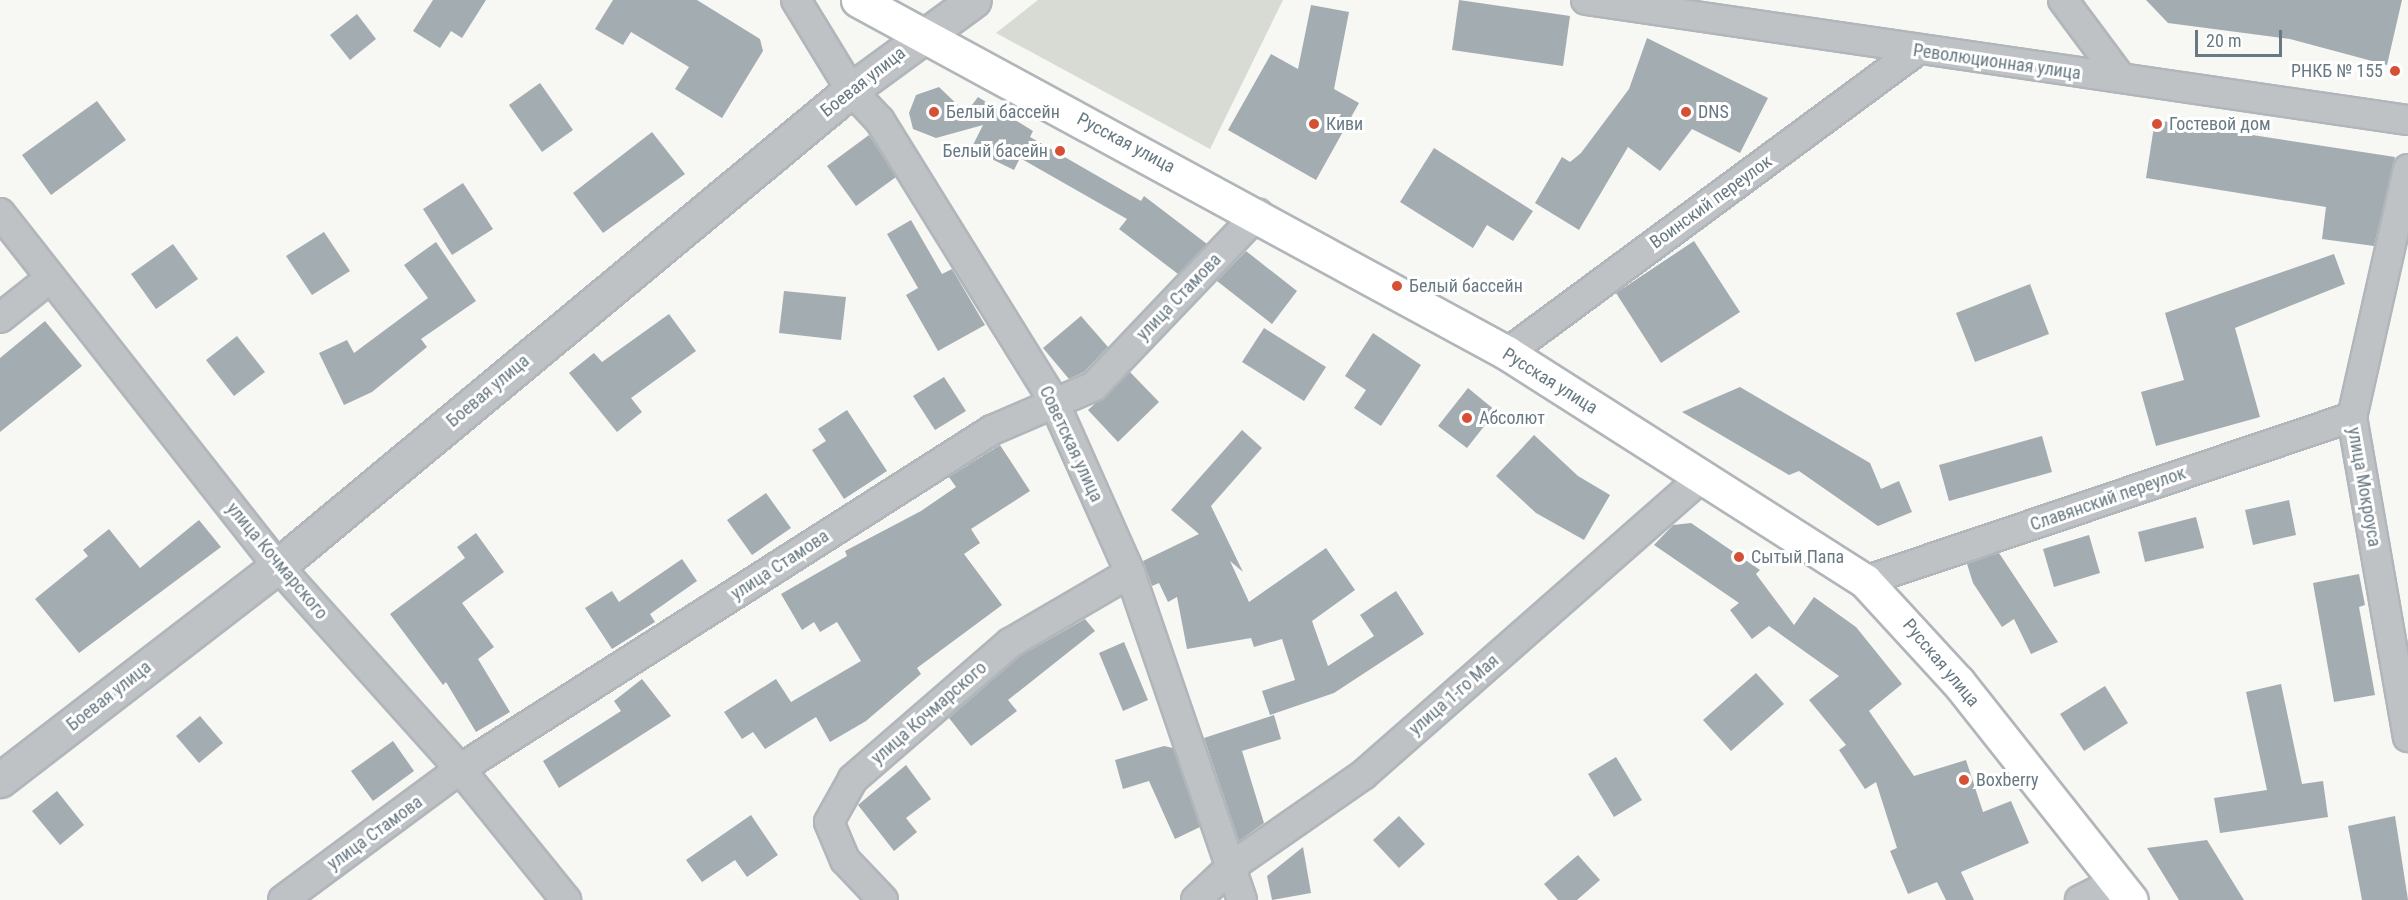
<!DOCTYPE html>
<meta charset="utf-8">
<style>
body{margin:0}
#map{position:relative;width:2408px;height:900px;overflow:hidden;background:#f7f7f4;font-family:"Roboto Condensed",sans-serif}
div>[style]{position:absolute}
[style*='--x']{left:calc(var(--x)*1px);top:calc(var(--y)*1px);width:calc(var(--w)*1px);rotate:calc(var(--a)*1deg)}
.green>*{inset:0;background:#d7dbd4}
.building>*{inset:0;background:#a3acb1}
.roads{filter:drop-shadow(2px 0 #b0b6ba) drop-shadow(-2px 0 #b0b6ba) drop-shadow(0 2px #b0b6ba) drop-shadow(0 -2px #b0b6ba)}
.minor>*{height:28px;margin:-14px;padding:0 14px;transform-origin:14px;border-radius:14px;background:#bec2c5}
.tertiary>*{height:33px;margin:-16.5px;padding:0 16.5px;transform-origin:16.5px;border-radius:16.5px;background:#bec2c5}
.secondary>*{height:33px;margin:-16.5px;padding:0 16.5px;transform-origin:16.5px;border-radius:16.5px;background:#fff}
.dots>*{width:16px;height:16px;translate:-50% -50%;box-sizing:border-box;border:3px solid #fff;border-radius:50%}
span{translate:-50% -50%;white-space:nowrap;text-align:center;line-height:1.15;-webkit-text-stroke:6px #fff;paint-order:stroke}
.street-label{font-size:18px;color:#687983}
.poi-label{font-size:18px;color:#687983}
.right{translate:-100% -50%;text-align:right}
.left{translate:0 -50%;text-align:left}
.scale{position:absolute;left:2195px;top:30px;width:87px;height:27px;box-sizing:border-box;border:3px solid #687983;border-top:0;padding-left:8px;font-size:18px;line-height:21px;white-space:nowrap;color:#687983;-webkit-text-stroke:4px #fff;paint-order:stroke}
</style>
<div id="map">
<div class="green">
<i style="clip-path:polygon(1038px 0,1283px 0,1210px 149px,996px 33px)"></i>
</div>
<div class="building">
<i style="clip-path:polygon(433px 0,486px 0,462px 38px,451px 31px,440px 48px,413px 31px)"></i>
<i style="clip-path:polygon(613px 0,697px 0,760px 39px,763px 51px,722px 118px,675px 89px,689px 67px,631px 32px,623px 45px,595px 29px)"></i>
<i style="clip-path:polygon(1459px 0,1570px 16px,1563px 66px,1452px 50px)"></i>
<i style="clip-path:polygon(2146px 0,2402px 0,2387px 65px,2290px 39px,2168px 23px)"></i>
<i style="clip-path:polygon(1311px 5px,1349px 12px,1334px 89px,1359px 103px,1316px 180px,1228px 130px,1271px 54px,1298px 69px)"></i>
<i style="clip-path:polygon(357px 14px,376px 39px,350px 60px,330px 35px)"></i>
<i style="clip-path:polygon(1647px 38px,1768px 98px,1740px 153px,1692px 129px,1660px 171px,1628px 147px,1579px 230px,1535px 203px,1562px 157px,1570px 162px,1581px 153px,1629px 89px)"></i>
<i style="clip-path:polygon(540px 83px,573px 130px,542px 152px,509px 105px)"></i>
<i style="clip-path:polygon(939px 87px,966px 113px,978px 97px,1033px 131px,1030px 137px,1141px 201px,1144px 196px,1207px 244px,1178px 274px,1119px 229px,1127px 219px,1020px 158px,1014px 170px,971px 149px,983px 125px,936px 138px,913px 129px,909px 113px,916px 95px)"></i>
<i style="clip-path:polygon(97px 101px,126px 140px,51px 195px,22px 155px)"></i>
<i style="clip-path:polygon(2155px 120px,2395px 157px,2374px 246px,2322px 239px,2326px 207px,2146px 178px)"></i>
<i style="clip-path:polygon(652px 132px,685px 174px,603px 233px,573px 193px)"></i>
<i style="clip-path:polygon(869px 135px,896px 177px,856px 206px,827px 166px)"></i>
<i style="clip-path:polygon(1434px 148px,1533px 211px,1513px 241px,1487px 225px,1473px 248px,1400px 202px)"></i>
<i style="clip-path:polygon(463px 183px,493px 229px,452px 255px,423px 209px)"></i>
<i style="clip-path:polygon(911px 220px,942px 274px,952px 269px,985px 325px,938px 351px,906px 295px,918px 288px,887px 234px)"></i>
<i style="clip-path:polygon(324px 232px,350px 271px,312px 295px,286px 256px)"></i>
<i style="clip-path:polygon(1694px 241px,1740px 312px,1661px 363px,1616px 293px)"></i>
<i style="clip-path:polygon(436px 242px,476px 301px,421px 339px,427px 347px,372px 392px,344px 405px,319px 353px,347px 340px,354px 353px,428px 298px,404px 265px)"></i>
<i style="clip-path:polygon(173px 244px,198px 279px,156px 309px,131px 274px)"></i>
<i style="clip-path:polygon(1246px 251px,1297px 291px,1272px 324px,1217px 281px)"></i>
<i style="clip-path:polygon(2334px 254px,2345px 284px,2235px 328px,2260px 417px,2156px 446px,2141px 392px,2184px 380px,2165px 313px)"></i>
<i style="clip-path:polygon(2030px 284px,2049px 334px,1975px 362px,1956px 313px)"></i>
<i style="clip-path:polygon(784px 291px,846px 297px,841px 340px,779px 333px)"></i>
<i style="clip-path:polygon(669px 314px,696px 351px,631px 398px,642px 412px,617px 432px,569px 373px,594px 353px,602px 362px)"></i>
<i style="clip-path:polygon(1081px 316px,1108px 347px,1084px 372px,1069px 379px,1043px 348px)"></i>
<i style="clip-path:polygon(45px 321px,82px 366px,0 432px,0 358px)"></i>
<i style="clip-path:polygon(1264px 328px,1326px 367px,1304px 401px,1242px 362px)"></i>
<i style="clip-path:polygon(1373px 333px,1421px 365px,1381px 426px,1354px 408px,1366px 390px,1345px 376px)"></i>
<i style="clip-path:polygon(237px 336px,265px 372px,234px 396px,206px 360px)"></i>
<i style="clip-path:polygon(1130px 372px,1159px 402px,1118px 442px,1088px 410px)"></i>
<i style="clip-path:polygon(944px 377px,966px 411px,935px 430px,913px 396px)"></i>
<i style="clip-path:polygon(1740px 387px,1870px 463px,1881px 489px,1899px 481px,1912px 512px,1878px 526px,1799px 471px,1789px 475px,1682px 412px)"></i>
<i style="clip-path:polygon(1468px 388px,1496px 411px,1467px 448px,1438px 426px)"></i>
<i style="clip-path:polygon(847px 410px,887px 471px,844px 499px,812px 450px,826px 441px,818px 429px)"></i>
<i style="clip-path:polygon(1242px 430px,1262px 448px,1211px 506px,1243px 572px,1230px 561px,1249px 602px,1326px 548px,1355px 590px,1312px 621px,1328px 666px,1374px 636px,1360px 615px,1396px 591px,1424px 634px,1334px 693px,1270px 715px,1262px 691px,1295px 680px,1282px 639px,1254px 647px,1251px 638px,1187px 649px,1177px 597px,1168px 602px,1159px 583px,1152px 586px,1143px 561px,1199px 534px,1171px 510px)"></i>
<i style="clip-path:polygon(1534px 435px,1578px 476px,1610px 495px,1584px 540px,1536px 513px,1496px 476px)"></i>
<i style="clip-path:polygon(2042px 436px,2052px 472px,1949px 501px,1939px 465px)"></i>
<i style="clip-path:polygon(1000px 445px,1030px 491px,971px 529px,980px 543px,964px 554px,1002px 605px,917px 668px,921px 674px,866px 721px,830px 742px,816px 717px,765px 749px,753px 732px,742px 739px,724px 712px,776px 679px,791px 702px,861px 661px,837px 622px,820px 632px,814px 622px,802px 630px,781px 594px,847px 556px,845px 551px,921px 511px,956px 487px,949px 477px)"></i>
<i style="clip-path:polygon(766px 493px,791px 528px,752px 555px,727px 520px)"></i>
<i style="clip-path:polygon(2289px 500px,2296px 535px,2253px 545px,2245px 510px)"></i>
<i style="clip-path:polygon(2196px 517px,2204px 548px,2145px 562px,2138px 532px)"></i>
<i style="clip-path:polygon(199px 520px,221px 547px,79px 653px,35px 599px,88px 556px,83px 550px,109px 529px,140px 568px)"></i>
<i style="clip-path:polygon(1691px 523px,1760px 570px,1756px 574px,1794px 625px,1814px 597px,1856px 627px,1902px 684px,1869px 711px,1914px 776px,1966px 760px,1983px 812px,2011px 801px,2029px 843px,1961px 872px,1974px 900px,1946px 900px,1937px 882px,1908px 894px,1890px 851px,1897px 848px,1876px 782px,1865px 789px,1839px 750px,1846px 745px,1809px 700px,1839px 676px,1769px 626px,1752px 639px,1730px 610px,1739px 603px,1654px 545px,1673px 525px)"></i>
<i style="clip-path:polygon(476px 533px,504px 572px,462px 603px,494px 647px,478px 659px,510px 712px,476px 732px,446px 682px,443px 685px,390px 614px,465px 558px,457px 547px)"></i>
<i style="clip-path:polygon(2089px 535px,2100px 573px,2054px 587px,2043px 549px)"></i>
<i style="clip-path:polygon(1999px 553px,2058px 642px,2031px 654px,2014px 619px,2002px 627px,1973px 583px,1967px 564px)"></i>
<i style="clip-path:polygon(682px 559px,697px 581px,650px 614px,655px 622px,612px 649px,585px 608px,612px 591px,619px 602px)"></i>
<i style="clip-path:polygon(2359px 574px,2365px 605px,2359px 607px,2375px 695px,2334px 702px,2313px 583px)"></i>
<i style="clip-path:polygon(1085px 619px,1095px 631px,1008px 700px,1017px 711px,971px 746px,949px 718px,1020px 656px)"></i>
<i style="clip-path:polygon(1124px 642px,1148px 700px,1123px 711px,1099px 653px)"></i>
<i style="clip-path:polygon(1756px 673px,1784px 704px,1731px 751px,1703px 720px)"></i>
<i style="clip-path:polygon(642px 679px,671px 716px,559px 788px,543px 761px,621px 711px,614px 701px)"></i>
<i style="clip-path:polygon(2281px 684px,2302px 784px,2323px 781px,2328px 817px,2220px 833px,2214px 798px,2267px 790px,2246px 692px)"></i>
<i style="clip-path:polygon(2105px 686px,2128px 723px,2084px 751px,2060px 714px)"></i>
<i style="clip-path:polygon(1274px 715px,1281px 739px,1242px 751px,1264px 823px,1239px 841px,1204px 738px)"></i>
<i style="clip-path:polygon(200px 716px,223px 743px,199px 763px,176px 736px)"></i>
<i style="clip-path:polygon(393px 741px,414px 771px,373px 801px,351px 771px)"></i>
<i style="clip-path:polygon(1164px 746px,1173px 748px,1200px 827px,1175px 839px,1149px 781px,1123px 789px,1115px 760px)"></i>
<i style="clip-path:polygon(1616px 757px,1642px 800px,1614px 817px,1588px 774px)"></i>
<i style="clip-path:polygon(906px 765px,931px 799px,906px 818px,917px 832px,894px 851px,858px 805px)"></i>
<i style="clip-path:polygon(57px 791px,84px 825px,60px 845px,32px 811px)"></i>
<i style="clip-path:polygon(751px 815px,778px 855px,747px 877px,735px 860px,702px 882px,686px 860px)"></i>
<i style="clip-path:polygon(1399px 816px,1425px 844px,1399px 868px,1373px 840px)"></i>
<i style="clip-path:polygon(2395px 816px,2408px 900px,2362px 900px,2348px 826px)"></i>
<i style="clip-path:polygon(2207px 840px,2244px 900px,2179px 900px,2147px 848px)"></i>
<i style="clip-path:polygon(1303px 847px,1311px 893px,1272px 900px,1267px 876px)"></i>
<i style="clip-path:polygon(1578px 855px,1600px 880px,1577px 900px,1558px 900px,1544px 884px)"></i>
</div>
<div class="roads">
<div class="minor">
<i style="--x:796;--y:0;--w:105;--a:58.6"></i>
<i style="--x:851;--y:90;--w:42;--a:46.9"></i>
<i style="--x:880;--y:121;--w:331;--a:58.2"></i>
<i style="--x:1054;--y:402;--w:187;--a:66"></i>
<i style="--x:1130;--y:573;--w:346;--a:71.1"></i>
<i style="--x:1586;--y:0;--w:831;--a:8.31"></i>
<i style="--x:2063;--y:0;--w:97;--a:53.4"></i>
<i style="--x:2408;--y:169;--w:254;--a:102.7"></i>
<i style="--x:2352;--y:417;--w:325;--a:80.1"></i>
<i style="--x:0;--y:213;--w:449;--a:51.8"></i>
<i style="--x:278;--y:566;--w:273;--a:48.1"></i>
<i style="--x:460;--y:769;--w:169;--a:51"></i>
<i style="--x:0;--y:318;--w:61;--a:-38.4"></i>
<i style="--x:1507;--y:353;--w:508;--a:-36.44"></i>
<i style="--x:1865;--y:581;--w:514;--a:-18.61"></i>
<i style="--x:283;--y:900;--w:220;--a:-36.5"></i>
<i style="--x:460;--y:769;--w:631;--a:-32.51"></i>
<i style="--x:992;--y:430;--w:111;--a:-23.3"></i>
<i style="--x:1094;--y:386;--w:238;--a:-46.4"></i>
<i style="--x:883;--y:900;--w:55;--a:-133.5"></i>
<i style="--x:845;--y:860;--w:41;--a:-112.8"></i>
<i style="--x:829;--y:822;--w:49;--a:-60.8"></i>
<i style="--x:853;--y:779;--w:208;--a:-40.9"></i>
<i style="--x:1010;--y:643;--w:139;--a:-30.3"></i>
<i style="--x:1196;--y:900;--w:50;--a:-43.4"></i>
<i style="--x:1232;--y:866;--w:160;--a:-34.8"></i>
<i style="--x:1363;--y:775;--w:451;--a:-41.3"></i>
<i style="--x:2080;--y:900;--w:42;--a:-26.6"></i>
</div>
<div class="tertiary">
<i style="--x:0;--y:780;--w:351;--a:-37.6"></i>
<i style="--x:278;--y:566;--w:745;--a:-39.72"></i>
<i style="--x:851;--y:90;--w:152;--a:-36.2"></i>
</div>
<div class="secondary">
<i style="--x:858;--y:0;--w:739;--a:28.54"></i>
<i style="--x:1507;--y:353;--w:424;--a:32.5"></i>
<i style="--x:1865;--y:581;--w:137;--a:47.4"></i>
<i style="--x:1958;--y:682;--w:278;--a:51.6"></i>
</div>
</div>
<div class="dots">
<i style="left:2395px;top:71px;background:#d65035"></i>
<i style="left:934px;top:112px;background:#d65035"></i>
<i style="left:1686px;top:112px;background:#d65035"></i>
<i style="left:1314px;top:124px;background:#d65035"></i>
<i style="left:2157px;top:124px;background:#d65035"></i>
<i style="left:1060px;top:151px;background:#d65035"></i>
<i style="left:1397px;top:286px;background:#d65035"></i>
<i style="left:1467px;top:418px;background:#d65035"></i>
<i style="left:1739px;top:557px;background:#d65035"></i>
<i style="left:1964px;top:780px;background:#d65035"></i>
</div>
<div class="street-label">
<span style="left:1997px;top:62px;rotate:8deg">Революционная улица</span>
<span style="left:863px;top:82px;rotate:-38deg">Боевая улица</span>
<span style="left:1126px;top:143px;rotate:28deg">Русская улица</span>
<span style="left:1711px;top:202px;rotate:-36deg">Воинский переулок</span>
<span style="left:1179px;top:297px;rotate:-46deg">улица Стамова</span>
<span style="left:1550px;top:381px;rotate:32deg">Русская улица</span>
<span style="left:488px;top:391px;rotate:-40deg">Боевая улица</span>
<span style="left:1071px;top:444px;rotate:65deg">Советская улица</span>
<span style="left:2364px;top:487px;rotate:80deg">улица Мокроуса</span>
<span style="left:2108px;top:499px;rotate:-19deg">Славянский переулок</span>
<span style="left:277px;top:561px;rotate:50deg">улица Кочмарского</span>
<span style="left:780px;top:565px;rotate:-33deg">улица Стамова</span>
<span style="left:1941px;top:663px;rotate:50deg">Русская улица</span>
<span style="left:1454px;top:695px;rotate:-41deg">улица 1-го Мая</span>
<span style="left:109px;top:696px;rotate:-38deg">Боевая улица</span>
<span style="left:929px;top:713px;rotate:-41deg">улица Кочмарского</span>
<span style="left:375px;top:833px;rotate:-36deg">улица Стамова</span>
</div>
<div class="poi-label">
<span class="right" style="left:2383px;top:71px">РНКБ № 155</span>
<span class="left" style="left:946px;top:112px">Белый баcсейн</span>
<span class="left" style="left:1698px;top:112px">DNS</span>
<span class="left" style="left:1326px;top:124px">Киви</span>
<span class="left" style="left:2169px;top:124px">Гостевой дом</span>
<span class="right" style="left:1048px;top:151px">Белый басейн</span>
<span class="left" style="left:1409px;top:286px">Белый бассейн</span>
<span class="left" style="left:1479px;top:418px">Абсолют</span>
<span class="left" style="left:1751px;top:557px">Сытый Папа</span>
<span class="left" style="left:1976px;top:780px">Boxberry</span>
</div>
<div class="scale">20 m</div>
</div>
